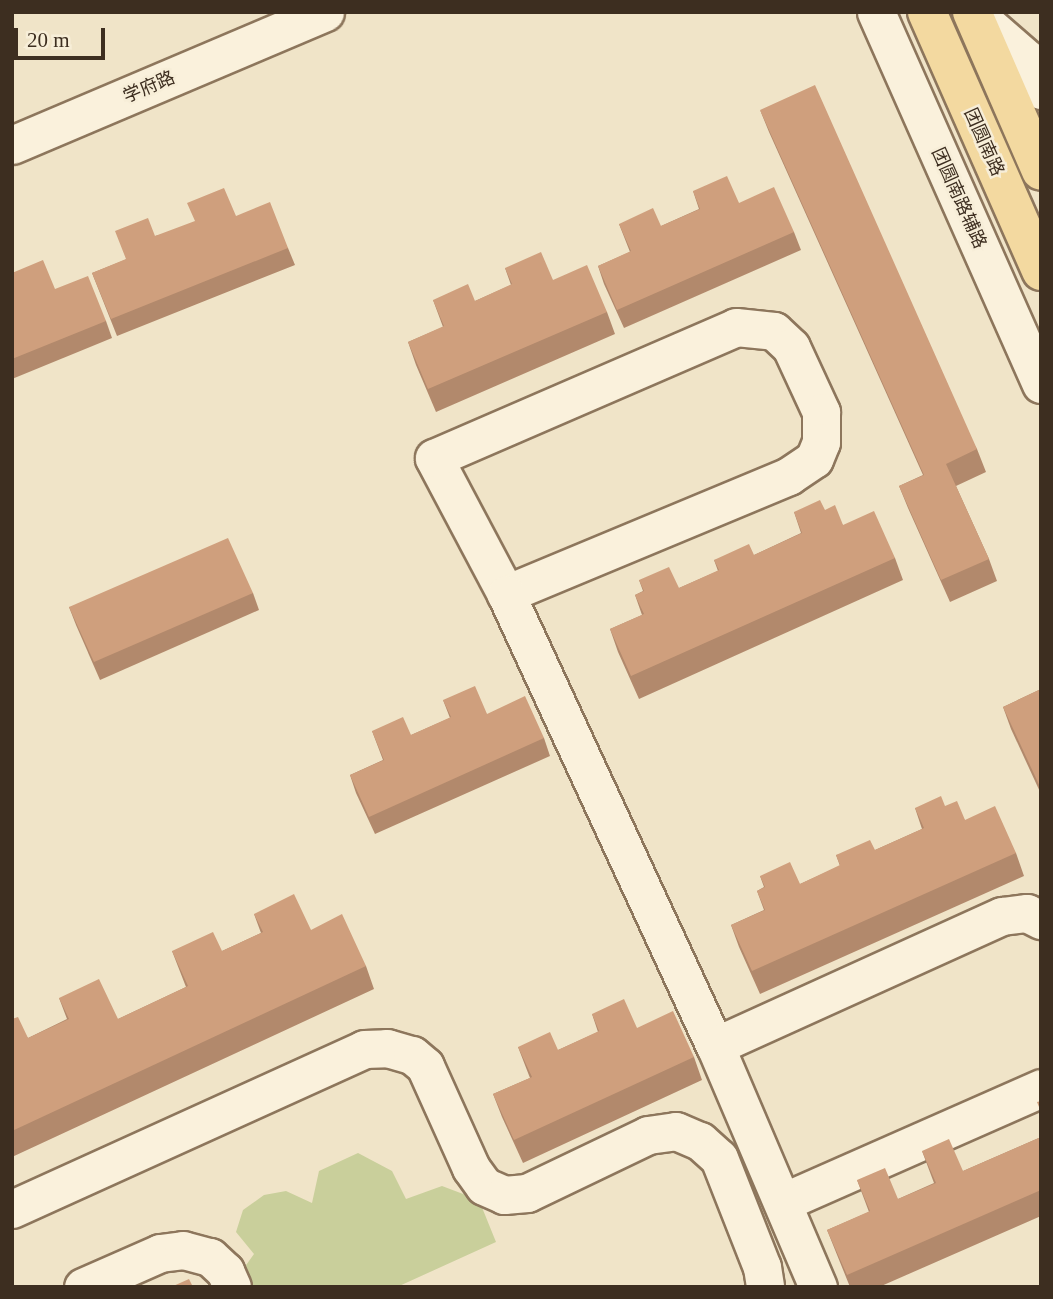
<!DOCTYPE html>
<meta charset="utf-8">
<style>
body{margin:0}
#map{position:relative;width:1053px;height:1299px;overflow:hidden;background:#f0e4c8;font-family:"Times New Roman","Noto Sans SC",serif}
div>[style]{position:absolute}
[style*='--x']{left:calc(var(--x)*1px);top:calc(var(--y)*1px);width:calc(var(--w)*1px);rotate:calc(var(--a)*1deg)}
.green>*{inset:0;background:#c9cf9b}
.roads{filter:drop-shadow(2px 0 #8d765c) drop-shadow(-2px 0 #8d765c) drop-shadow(0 2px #8d765c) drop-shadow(0 -2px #8d765c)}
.minor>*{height:37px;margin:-18.5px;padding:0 18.5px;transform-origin:18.5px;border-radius:18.5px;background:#faf1dc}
.major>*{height:38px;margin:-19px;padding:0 19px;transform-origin:19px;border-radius:19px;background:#f3d9a0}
.wall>*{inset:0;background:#b2896c}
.building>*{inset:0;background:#cf9f7d}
span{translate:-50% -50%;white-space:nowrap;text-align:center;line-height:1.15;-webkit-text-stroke:5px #f7eed8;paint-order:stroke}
.street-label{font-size:18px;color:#3d2e20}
.frame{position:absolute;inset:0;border:14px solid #3d2e20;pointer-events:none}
.scale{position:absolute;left:14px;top:28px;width:91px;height:32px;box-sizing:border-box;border:4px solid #3d2e20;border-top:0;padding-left:9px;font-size:21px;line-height:24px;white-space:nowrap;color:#3d2e20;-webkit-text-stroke:5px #f7eed8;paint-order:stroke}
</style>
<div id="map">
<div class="green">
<i style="clip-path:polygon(358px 1153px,392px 1171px,406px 1199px,442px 1186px,479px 1200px,496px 1242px,397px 1287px,244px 1287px,239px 1275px,254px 1254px,236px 1232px,243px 1210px,264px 1195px,286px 1191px,312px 1203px,319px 1171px)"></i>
</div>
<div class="roads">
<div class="minor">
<i style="--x:876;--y:12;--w:407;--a:66.1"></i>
<i style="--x:973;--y:12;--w:72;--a:41"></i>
<i style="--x:1027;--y:59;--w:34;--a:66"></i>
<i style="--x:12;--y:145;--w:340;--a:-23"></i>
<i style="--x:506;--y:594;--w:154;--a:-117.9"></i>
<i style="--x:434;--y:458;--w:329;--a:-23.4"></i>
<i style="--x:736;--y:327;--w:38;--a:6"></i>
<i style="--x:774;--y:331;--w:23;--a:43"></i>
<i style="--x:791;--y:347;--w:72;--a:65.2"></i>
<i style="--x:821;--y:412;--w:30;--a:90"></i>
<i style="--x:821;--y:442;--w:18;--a:112"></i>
<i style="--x:814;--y:459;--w:30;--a:146"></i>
<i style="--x:789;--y:476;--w:307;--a:157.4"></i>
<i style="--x:506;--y:594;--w:498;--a:65.2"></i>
<i style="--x:783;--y:1202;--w:282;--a:-23.8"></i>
<i style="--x:12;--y:1209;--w:387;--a:-24.4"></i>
<i style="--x:364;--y:1049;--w:23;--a:-2"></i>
<i style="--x:387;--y:1048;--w:26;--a:16"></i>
<i style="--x:412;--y:1055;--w:17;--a:40"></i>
<i style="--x:425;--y:1066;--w:112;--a:65.7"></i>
<i style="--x:471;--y:1168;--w:22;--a:54"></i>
<i style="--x:484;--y:1186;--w:22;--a:24"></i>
<i style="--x:504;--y:1195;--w:23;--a:-5"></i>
<i style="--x:527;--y:1193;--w:134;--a:-25.6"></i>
<i style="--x:648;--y:1135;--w:28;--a:-8"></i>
<i style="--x:676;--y:1131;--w:26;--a:23"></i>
<i style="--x:700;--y:1141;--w:25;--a:42"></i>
<i style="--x:719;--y:1158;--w:117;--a:68.5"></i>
<i style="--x:762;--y:1267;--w:20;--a:81"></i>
<i style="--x:83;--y:1287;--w:84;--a:-23.8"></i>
<i style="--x:160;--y:1253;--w:23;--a:-7"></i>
<i style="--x:183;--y:1250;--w:28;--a:15"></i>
<i style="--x:210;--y:1257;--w:21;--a:43"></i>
<i style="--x:225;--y:1271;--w:17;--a:66"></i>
<i style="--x:818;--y:1287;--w:262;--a:-113.1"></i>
<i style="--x:715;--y:1046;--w:315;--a:-24.4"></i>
<i style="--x:1002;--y:916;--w:25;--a:-7"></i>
<i style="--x:1027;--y:913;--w:16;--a:27"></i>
</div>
<div class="major">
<i style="--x:927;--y:12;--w:283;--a:66.2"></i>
<i style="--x:972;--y:12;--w:173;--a:66.5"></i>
</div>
</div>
<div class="wall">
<i style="clip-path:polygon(760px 110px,977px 449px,986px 472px,956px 486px,989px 559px,997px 581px,950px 602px,908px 508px,899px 486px,923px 475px,769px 132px)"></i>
<i style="clip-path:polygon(693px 191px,739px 203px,794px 232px,801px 250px,624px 328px,604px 284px,598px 266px,630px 252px,619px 224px,661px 226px,699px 209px)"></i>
<i style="clip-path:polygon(236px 216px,288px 248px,295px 265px,117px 336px,92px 273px,125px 260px,155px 236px)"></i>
<i style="clip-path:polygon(505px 268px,553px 280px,607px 312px,615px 334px,436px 412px,416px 365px,408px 342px,443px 327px,433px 300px,475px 301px,511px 285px)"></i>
<i style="clip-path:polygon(55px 289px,106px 321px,112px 338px,12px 379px,12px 295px)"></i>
<i style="clip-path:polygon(825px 510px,843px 525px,895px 558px,903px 580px,639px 699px,618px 652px,610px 629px,642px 615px,635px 595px,643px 591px,639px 580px,679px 588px,718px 571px,714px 560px,754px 555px,801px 533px,794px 512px)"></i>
<i style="clip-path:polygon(253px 593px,259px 610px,100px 680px,76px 625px,69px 607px)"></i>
<i style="clip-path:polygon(1041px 689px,1041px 794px,1011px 729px,1003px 707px)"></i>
<i style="clip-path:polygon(443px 700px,487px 714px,544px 738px,550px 756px,375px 834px,356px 793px,350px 775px,383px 760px,372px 731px,411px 735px,450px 718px)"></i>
<i style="clip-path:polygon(945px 806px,965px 820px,1016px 853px,1024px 876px,760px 994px,739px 947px,731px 925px,764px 910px,757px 891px,764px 887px,760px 876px,800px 884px,840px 866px,836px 855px,875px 850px,922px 829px,915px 808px)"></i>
<i style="clip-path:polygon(254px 914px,311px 930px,366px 966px,374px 989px,12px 1157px,12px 1019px,28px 1038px,67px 1019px,59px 998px,118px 1019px,186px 987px,172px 951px,222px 951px,261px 933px)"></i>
<i style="clip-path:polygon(592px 1014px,637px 1028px,694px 1057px,702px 1080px,523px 1163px,502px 1117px,493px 1094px,530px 1078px,518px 1047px,558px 1050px,598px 1032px)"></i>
<i style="clip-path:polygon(1041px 1137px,1041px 1216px,879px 1287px,850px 1287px,827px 1230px,869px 1212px,857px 1180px,898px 1199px,934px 1183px,922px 1151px,963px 1171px)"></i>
</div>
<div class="building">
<i style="clip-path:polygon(815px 85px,977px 449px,946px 464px,989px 559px,941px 580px,899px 486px,924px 475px,760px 110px)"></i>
<i style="clip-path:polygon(727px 176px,739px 203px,774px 187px,794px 232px,617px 310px,598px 266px,631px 251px,619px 224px,653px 208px,661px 226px,700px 209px,693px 191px)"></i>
<i style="clip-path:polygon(224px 188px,236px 216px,270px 202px,288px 248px,111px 319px,92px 273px,126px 259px,115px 231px,148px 218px,155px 236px,195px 221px,187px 203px)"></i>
<i style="clip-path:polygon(541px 252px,553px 280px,587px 265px,607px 312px,428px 389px,408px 342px,444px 326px,433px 300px,468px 284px,475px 301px,512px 284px,505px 268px)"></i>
<i style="clip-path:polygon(43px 260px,55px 289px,88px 276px,106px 321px,12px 359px,12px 295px,14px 294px,12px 289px,12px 273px)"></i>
<i style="clip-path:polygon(820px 500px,825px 510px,835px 505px,843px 525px,874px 511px,895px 558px,631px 676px,610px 629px,644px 614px,635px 595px,644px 591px,639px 580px,669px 567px,679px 588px,719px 570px,714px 560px,749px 544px,754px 555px,802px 533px,794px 512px)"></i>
<i style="clip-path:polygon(228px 538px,253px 593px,94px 662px,69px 607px)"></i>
<i style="clip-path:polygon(475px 686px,487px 714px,525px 696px,544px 738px,369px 817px,350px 775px,384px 760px,372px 731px,403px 717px,411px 735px,451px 717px,443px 700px)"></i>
<i style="clip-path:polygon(1041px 689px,1041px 789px,1003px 707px)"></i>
<i style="clip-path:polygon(941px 796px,945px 806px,957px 801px,965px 820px,995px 806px,1016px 853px,752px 971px,731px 925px,765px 910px,757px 891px,765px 887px,760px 876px,790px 862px,800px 884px,840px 865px,836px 855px,870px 840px,875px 850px,924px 828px,915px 808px)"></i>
<i style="clip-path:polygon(294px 894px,311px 930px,342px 914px,366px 966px,12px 1131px,12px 1019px,18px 1017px,28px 1038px,69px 1019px,59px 998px,99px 979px,118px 1019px,188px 986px,172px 951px,213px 932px,222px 951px,263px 932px,254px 914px)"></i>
<i style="clip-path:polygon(624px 999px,637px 1028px,673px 1011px,694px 1057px,514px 1140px,493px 1094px,532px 1077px,518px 1047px,550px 1032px,558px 1050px,599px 1031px,592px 1014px)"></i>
<i style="clip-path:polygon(1041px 1101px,1041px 1112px,1037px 1102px)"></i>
<i style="clip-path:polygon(1041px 1137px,1041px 1190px,847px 1275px,827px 1230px,870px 1211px,857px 1180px,885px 1168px,898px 1199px,936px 1183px,922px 1151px,949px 1139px,963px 1171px)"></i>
<i style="clip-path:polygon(189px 1279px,193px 1287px,171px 1287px)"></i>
</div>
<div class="street-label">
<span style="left:149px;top:87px;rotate:-23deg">学府路</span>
<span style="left:984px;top:142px;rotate:66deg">团圆南路</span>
<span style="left:959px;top:198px;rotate:66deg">团圆南路辅路</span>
</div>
<div class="frame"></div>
<div class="scale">20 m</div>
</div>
